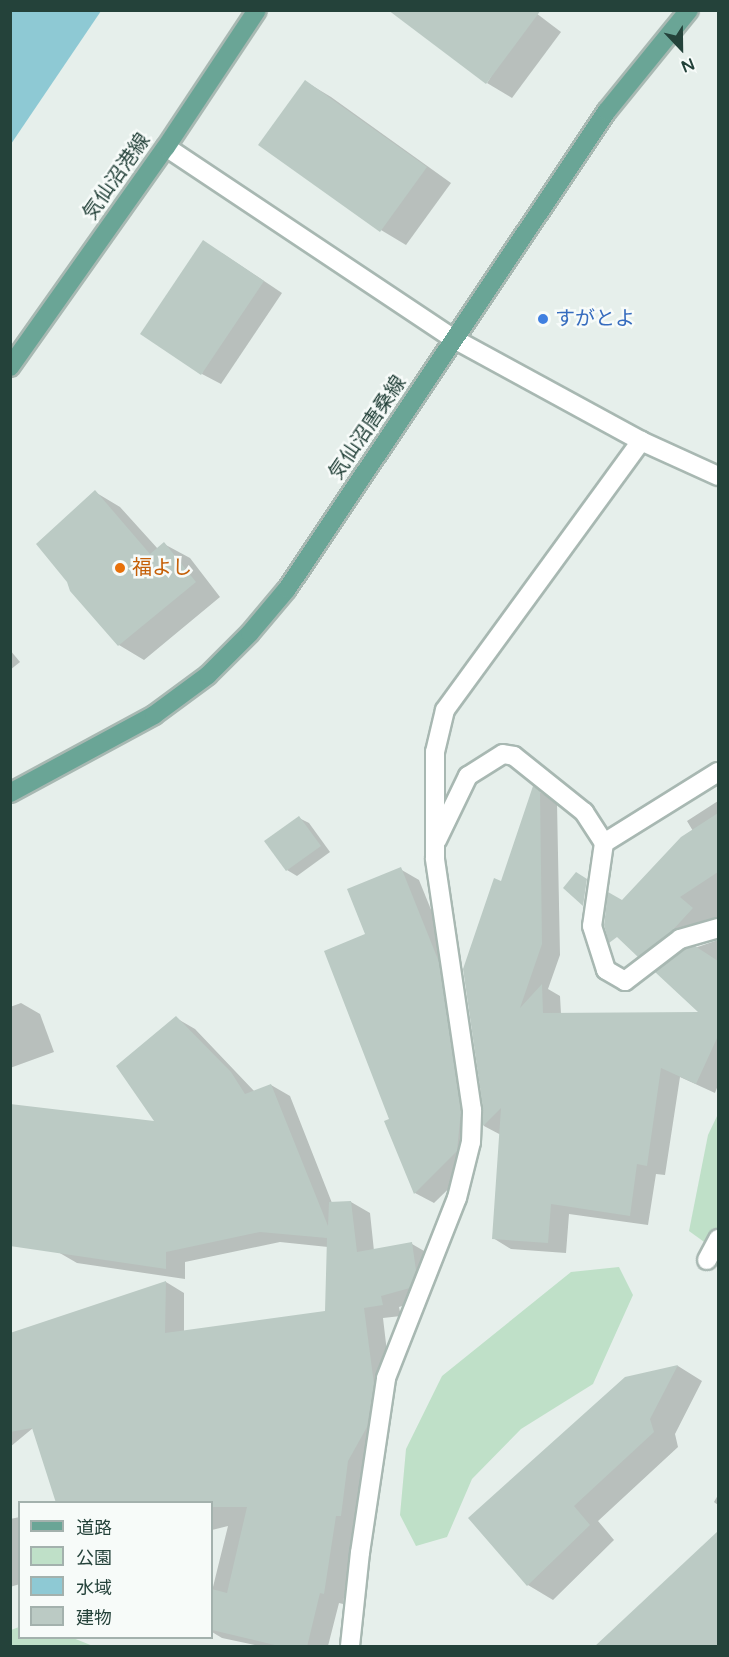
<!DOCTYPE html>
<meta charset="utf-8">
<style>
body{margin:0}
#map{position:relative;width:729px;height:1657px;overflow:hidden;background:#e6efeb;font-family:"Varela Round","Noto Sans JP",sans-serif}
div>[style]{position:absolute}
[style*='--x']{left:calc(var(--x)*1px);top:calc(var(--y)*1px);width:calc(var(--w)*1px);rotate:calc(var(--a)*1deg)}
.green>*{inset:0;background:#bfe0c8}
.water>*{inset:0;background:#8ec9d4}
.shadow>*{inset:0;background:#0003}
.building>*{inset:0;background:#bbcac4}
.roads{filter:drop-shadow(2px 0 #a8b8b2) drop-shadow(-2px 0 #a8b8b2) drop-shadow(0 2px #a8b8b2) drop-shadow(0 -2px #a8b8b2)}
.minor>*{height:18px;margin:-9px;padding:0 9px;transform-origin:9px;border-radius:9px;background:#fff}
.major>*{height:18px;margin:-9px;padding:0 9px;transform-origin:9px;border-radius:9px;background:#6aa596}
.dots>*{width:16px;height:16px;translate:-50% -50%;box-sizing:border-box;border:3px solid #f7fbf9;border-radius:50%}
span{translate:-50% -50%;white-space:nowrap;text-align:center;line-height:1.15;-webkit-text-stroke:5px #f7fbf9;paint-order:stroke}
.street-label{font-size:20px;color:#24423a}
.shop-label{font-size:20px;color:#366cbe}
.left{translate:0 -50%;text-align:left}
.food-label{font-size:20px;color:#c56008}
.frame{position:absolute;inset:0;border:12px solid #24423a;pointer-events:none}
.legend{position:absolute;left:18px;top:1501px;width:195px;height:138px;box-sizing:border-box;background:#f7fbf9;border:2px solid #a3b1ad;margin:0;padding:8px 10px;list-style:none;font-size:18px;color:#24423a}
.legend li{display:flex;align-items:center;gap:12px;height:30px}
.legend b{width:30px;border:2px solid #a3b1ad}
.north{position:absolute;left:651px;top:18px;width:60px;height:60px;-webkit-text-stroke:4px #f7fbf9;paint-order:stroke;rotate:158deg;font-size:16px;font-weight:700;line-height:24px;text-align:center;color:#24423a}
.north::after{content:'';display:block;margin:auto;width:21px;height:27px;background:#24423a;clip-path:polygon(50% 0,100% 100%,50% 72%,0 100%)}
</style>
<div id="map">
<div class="green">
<i style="clip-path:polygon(718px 1114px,718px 1252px,689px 1231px,708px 1135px)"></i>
<i style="clip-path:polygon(619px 1267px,633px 1295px,593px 1384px,521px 1429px,472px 1479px,447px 1537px,416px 1546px,400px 1515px,406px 1449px,442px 1376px,571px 1272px)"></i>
<i style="clip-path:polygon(19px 1627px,20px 1638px,73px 1638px,93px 1646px,11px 1646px,11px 1630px)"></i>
</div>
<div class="water">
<i style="clip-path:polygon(11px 10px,101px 11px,11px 144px,10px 11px)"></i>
</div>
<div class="shadow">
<i style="clip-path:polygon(532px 10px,561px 32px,512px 98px,487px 83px)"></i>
<i style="clip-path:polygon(306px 82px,331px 97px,451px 183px,406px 245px,381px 230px)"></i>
<i style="clip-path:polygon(222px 253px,282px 293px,221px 384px,202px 374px)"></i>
<i style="clip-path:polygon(95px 492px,120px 507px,158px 549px,164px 544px,190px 558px,220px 597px,144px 660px,119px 645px)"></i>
<i style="clip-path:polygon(10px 650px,20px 662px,10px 670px)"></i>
<i style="clip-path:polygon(534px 788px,557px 803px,560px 955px,548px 989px,560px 996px,561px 1014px,702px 1013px,686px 951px,718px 940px,718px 1085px,715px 1093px,680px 1077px,665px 1175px,656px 1174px,648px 1225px,569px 1214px,566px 1253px,511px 1249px,493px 1238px,501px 1135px,484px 1126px,502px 883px)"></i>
<i style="clip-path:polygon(718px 801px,718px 931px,695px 938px,658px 966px,639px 955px,693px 831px,687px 821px)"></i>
<i style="clip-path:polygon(299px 818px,309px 823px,330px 852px,297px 876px,287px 870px)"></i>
<i style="clip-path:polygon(400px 869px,419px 880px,457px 974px,479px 1122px,476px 1162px,434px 1203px,415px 1193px,391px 1120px)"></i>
<i style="clip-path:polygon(21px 1003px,40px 1014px,54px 1052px,10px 1068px,10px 1007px)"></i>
<i style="clip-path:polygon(176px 1018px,195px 1029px,255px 1092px,271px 1085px,290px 1096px,332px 1203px,351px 1202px,370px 1213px,374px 1251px,412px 1244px,431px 1255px,435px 1282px,428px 1298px,399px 1307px,401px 1316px,383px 1318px,392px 1395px,360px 1526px,355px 1526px,343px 1604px,339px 1603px,328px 1646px,260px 1646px,222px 1638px,212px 1632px,212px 1591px,228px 1526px,212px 1530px,212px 1502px,33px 1428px,10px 1447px,10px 1335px,166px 1282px,184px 1293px,184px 1332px,326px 1312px,328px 1247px,280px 1242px,185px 1262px,185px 1279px,77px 1263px,58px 1252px,157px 1123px)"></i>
<i style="clip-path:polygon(678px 1366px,702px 1381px,675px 1434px,678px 1447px,598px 1521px,614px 1540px,553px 1600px,528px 1585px,470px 1518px,625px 1378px)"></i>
<i style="clip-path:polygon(718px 1495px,718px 1505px,714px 1502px)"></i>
<i style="clip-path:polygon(20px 1517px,20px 1584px,10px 1587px,10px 1519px)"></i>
<i style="clip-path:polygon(718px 1533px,718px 1646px,596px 1646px)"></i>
</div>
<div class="building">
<i style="clip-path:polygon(388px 10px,541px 10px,486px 84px)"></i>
<i style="clip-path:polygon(305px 80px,427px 167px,380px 232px,258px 145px)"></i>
<i style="clip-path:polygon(203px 240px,264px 281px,201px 375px,140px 334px)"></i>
<i style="clip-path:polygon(95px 490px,150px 554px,164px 542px,196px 582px,118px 646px,70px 591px,67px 582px,36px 544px)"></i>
<i style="clip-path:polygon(533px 786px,540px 791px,542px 944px,520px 1008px,542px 984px,543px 1013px,698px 1012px,655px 972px,685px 949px,695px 946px,718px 961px,718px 1036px,696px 1084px,661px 1068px,647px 1166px,637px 1164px,630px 1216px,551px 1204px,548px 1243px,492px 1239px,501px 1108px,483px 1126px,483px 1108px,463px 969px,494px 878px,501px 881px)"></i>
<i style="clip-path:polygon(718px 813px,718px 872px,680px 897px,693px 908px,671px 932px,638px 957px,617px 937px,609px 943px,604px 925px,608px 892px,622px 900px,681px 837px)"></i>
<i style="clip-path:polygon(299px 816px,321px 846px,286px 871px,264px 841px)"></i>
<i style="clip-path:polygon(401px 867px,439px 962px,461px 1111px,457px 1151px,414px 1194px,384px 1121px,389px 1119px,324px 951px,365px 934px,347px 889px)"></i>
<i style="clip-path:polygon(576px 872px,587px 879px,583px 906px,563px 888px)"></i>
<i style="clip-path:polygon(176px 1016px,231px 1072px,245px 1094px,271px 1084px,328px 1226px,329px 1202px,351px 1201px,357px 1252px,412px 1242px,416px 1270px,410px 1288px,381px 1296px,383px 1305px,364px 1308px,374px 1384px,367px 1427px,348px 1461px,341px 1516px,336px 1516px,324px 1594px,320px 1593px,307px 1647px,283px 1647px,212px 1630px,212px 1589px,227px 1593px,247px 1507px,212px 1507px,212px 1503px,56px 1503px,32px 1428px,10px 1432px,10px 1333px,166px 1281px,165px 1333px,325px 1311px,327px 1238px,260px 1232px,166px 1252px,166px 1269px,10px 1246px,10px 1104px,154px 1121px,116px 1066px)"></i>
<i style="clip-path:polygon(678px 1365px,650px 1419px,654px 1432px,574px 1506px,590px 1525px,527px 1586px,468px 1518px,625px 1377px)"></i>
<i style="clip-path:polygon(718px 1531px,718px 1647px,594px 1647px)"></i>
</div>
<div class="roads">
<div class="minor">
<i style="--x:166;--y:147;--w:346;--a:33.7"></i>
<i style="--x:454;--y:339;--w:213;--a:28.6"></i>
<i style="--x:641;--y:441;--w:85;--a:24.4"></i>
<i style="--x:718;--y:772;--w:134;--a:148.1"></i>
<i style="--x:604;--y:843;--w:84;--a:98.2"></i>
<i style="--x:592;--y:926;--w:46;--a:72.3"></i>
<i style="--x:606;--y:970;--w:22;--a:30"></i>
<i style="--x:625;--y:981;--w:69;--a:-37.4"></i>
<i style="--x:680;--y:939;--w:40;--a:-16"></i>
<i style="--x:437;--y:840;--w:71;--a:-64.2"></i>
<i style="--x:468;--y:776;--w:41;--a:-32.2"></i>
<i style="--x:503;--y:754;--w:11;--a:10"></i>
<i style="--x:514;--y:756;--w:90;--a:38.7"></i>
<i style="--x:584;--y:812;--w:37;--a:57"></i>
<i style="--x:707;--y:1260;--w:24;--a:-62"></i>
<i style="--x:350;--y:1646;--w:94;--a:-83.9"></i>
<i style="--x:360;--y:1553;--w:177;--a:-81.5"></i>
<i style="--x:386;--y:1378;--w:193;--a:-68.5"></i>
<i style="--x:457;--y:1198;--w:58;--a:-76"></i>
<i style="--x:471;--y:1142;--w:32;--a:-88"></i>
<i style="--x:472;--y:1110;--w:255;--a:-98.4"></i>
<i style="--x:435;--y:858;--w:106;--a:-90"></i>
<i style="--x:435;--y:752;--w:43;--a:-76.6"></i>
<i style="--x:445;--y:710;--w:333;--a:-53.9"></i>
</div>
<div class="major">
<i style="--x:10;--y:367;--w:270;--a:-54.7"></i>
<i style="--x:166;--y:147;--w:164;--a:-56.4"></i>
<i style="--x:10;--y:793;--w:164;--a:-28.4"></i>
<i style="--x:154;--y:715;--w:67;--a:-36.5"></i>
<i style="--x:208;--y:675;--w:59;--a:-45"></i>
<i style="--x:250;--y:633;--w:57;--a:-49.9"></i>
<i style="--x:287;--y:589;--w:575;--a:-56.2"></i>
<i style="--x:607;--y:111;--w:130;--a:-50.9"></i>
</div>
</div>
<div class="dots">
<i style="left:543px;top:319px;background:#3f7fe0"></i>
<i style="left:120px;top:568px;background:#e8710a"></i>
</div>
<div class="street-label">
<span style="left:117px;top:177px;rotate:-55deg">気仙沼港線</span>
<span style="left:368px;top:428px;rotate:-56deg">気仙沼唐桑線</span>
</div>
<div class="shop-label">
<span class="left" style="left:555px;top:319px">すがとよ</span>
</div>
<div class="food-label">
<span class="left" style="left:132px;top:568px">福よし</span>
</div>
<div class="frame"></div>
<ul class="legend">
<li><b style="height:8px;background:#6aa596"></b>道路</li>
<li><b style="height:16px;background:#bfe0c8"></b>公園</li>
<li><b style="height:16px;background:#8ec9d4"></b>水域</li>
<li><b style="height:16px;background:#bbcac4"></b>建物</li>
</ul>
<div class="north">N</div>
</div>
